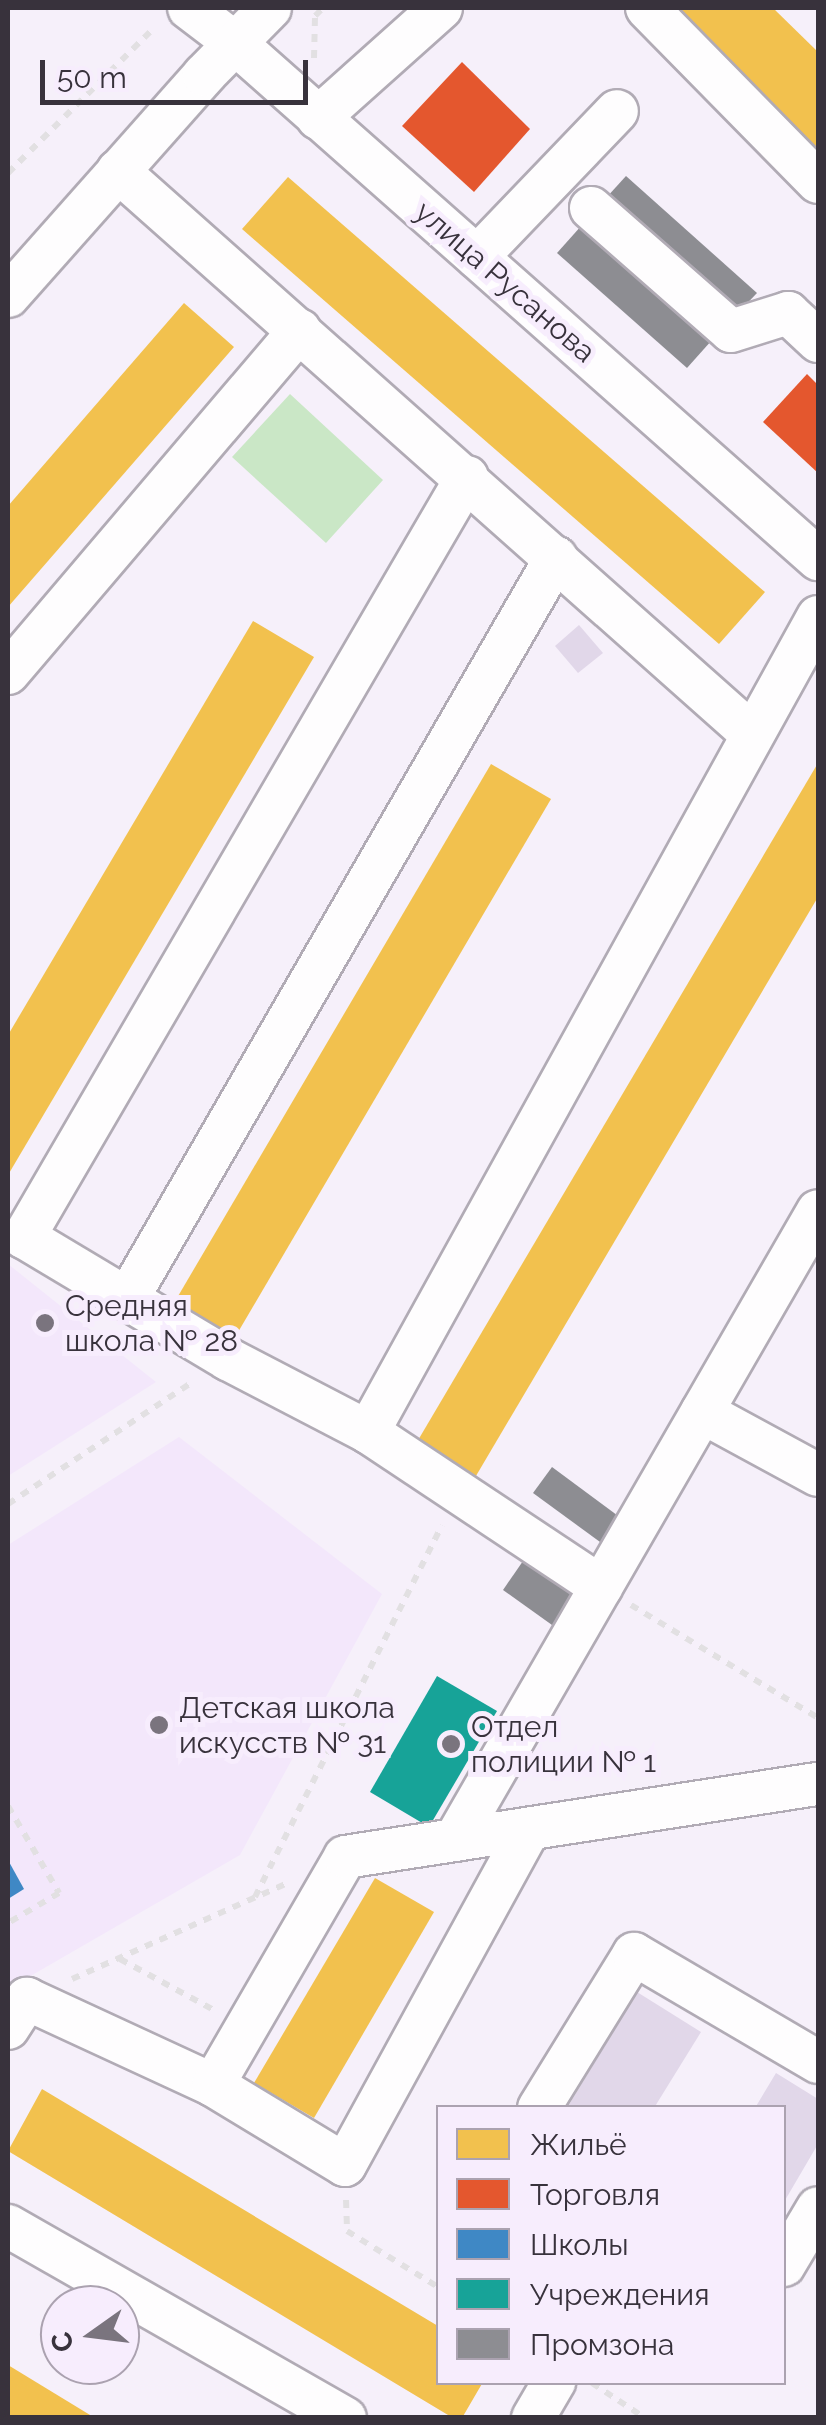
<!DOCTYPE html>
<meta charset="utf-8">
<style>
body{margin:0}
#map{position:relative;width:826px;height:2425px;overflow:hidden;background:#f6f0fa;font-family:Raleway,sans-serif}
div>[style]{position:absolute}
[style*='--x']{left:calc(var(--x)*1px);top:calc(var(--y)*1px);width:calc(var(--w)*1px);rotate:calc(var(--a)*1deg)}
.built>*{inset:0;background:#f3e7fb}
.green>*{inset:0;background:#cae7c6}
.homes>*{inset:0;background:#f2c14e}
.shops>*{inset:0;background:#e4572e}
.schools>*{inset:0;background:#3f88c5}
.public>*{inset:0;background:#17a398}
.industry>*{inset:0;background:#8d8d92}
.building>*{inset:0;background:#e1d7e9}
.path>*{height:6px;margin-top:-3px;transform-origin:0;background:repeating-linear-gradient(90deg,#e2e0e2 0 8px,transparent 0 16px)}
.roads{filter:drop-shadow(2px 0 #b1abb5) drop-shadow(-2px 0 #b1abb5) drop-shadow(0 2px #b1abb5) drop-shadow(0 -2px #b1abb5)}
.minor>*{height:42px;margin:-21px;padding:0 21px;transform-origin:21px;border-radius:21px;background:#fefdfe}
.dots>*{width:28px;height:28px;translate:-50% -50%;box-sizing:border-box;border:5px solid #f7edfd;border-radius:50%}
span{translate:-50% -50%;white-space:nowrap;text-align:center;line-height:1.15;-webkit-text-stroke:10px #f7edfd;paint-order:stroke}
.street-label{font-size:30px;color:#38323c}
.poi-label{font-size:30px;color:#38323c}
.left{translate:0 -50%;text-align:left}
.frame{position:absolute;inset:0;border:10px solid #38323c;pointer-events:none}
.legend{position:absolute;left:436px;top:2105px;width:350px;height:280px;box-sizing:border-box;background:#f7edfd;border:2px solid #aba2b0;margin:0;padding:12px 18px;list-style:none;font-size:30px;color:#38323c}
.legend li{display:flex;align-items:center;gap:20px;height:50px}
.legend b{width:50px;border:2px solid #aba2b0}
.north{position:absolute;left:40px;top:2285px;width:100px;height:100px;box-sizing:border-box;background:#f7edfd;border:2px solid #aba2b0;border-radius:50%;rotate:256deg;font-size:28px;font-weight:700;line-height:40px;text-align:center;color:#38323c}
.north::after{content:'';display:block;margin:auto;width:35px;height:45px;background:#7a747e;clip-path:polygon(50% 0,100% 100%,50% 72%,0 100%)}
.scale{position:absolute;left:40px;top:60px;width:268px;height:45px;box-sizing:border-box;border:5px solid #38323c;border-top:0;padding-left:12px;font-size:30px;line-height:35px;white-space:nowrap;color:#38323c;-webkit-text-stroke:8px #f7edfd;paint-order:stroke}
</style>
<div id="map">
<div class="built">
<i style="clip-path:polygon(8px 1264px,156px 1382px,8px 1476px)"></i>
<i style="clip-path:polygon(179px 1437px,382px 1594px,240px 1855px,8px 1989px,8px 1545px)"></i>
</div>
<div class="green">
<i style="clip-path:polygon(290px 394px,383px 480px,326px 543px,232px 457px)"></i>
</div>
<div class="homes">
<i style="clip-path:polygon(672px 8px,773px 8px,818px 52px,818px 150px)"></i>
<i style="clip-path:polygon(288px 177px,765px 592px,719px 644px,242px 229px)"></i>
<i style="clip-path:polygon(184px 303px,234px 347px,8px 607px,8px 506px)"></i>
<i style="clip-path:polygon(253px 621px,314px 657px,8px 1175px,8px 1035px)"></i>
<i style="clip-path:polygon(818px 763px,818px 897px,473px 1481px,414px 1447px)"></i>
<i style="clip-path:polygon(491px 764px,551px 799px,234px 1339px,174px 1303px)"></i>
<i style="clip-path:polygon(375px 1878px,434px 1912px,314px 2118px,254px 2083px)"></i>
<i style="clip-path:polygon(42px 2089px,438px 2326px,438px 2382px,483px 2382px,462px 2418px,453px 2418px,8px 2151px)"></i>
<i style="clip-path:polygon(8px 2365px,95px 2418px,8px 2418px)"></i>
</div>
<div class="shops">
<i style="clip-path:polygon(462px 62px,530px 129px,474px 192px,402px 126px)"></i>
<i style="clip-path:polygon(807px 374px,818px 385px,818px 473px,763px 422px)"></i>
</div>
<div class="schools">
<i style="clip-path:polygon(8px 1860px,24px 1889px,8px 1899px)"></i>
</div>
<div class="public">
<i style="clip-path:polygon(437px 1676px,497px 1711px,429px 1827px,370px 1792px)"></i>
</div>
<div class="industry">
<i style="clip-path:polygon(626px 176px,757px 293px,736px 315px,606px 198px)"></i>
<i style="clip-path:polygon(582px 225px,712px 340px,687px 368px,557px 253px)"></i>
<i style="clip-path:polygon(552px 1467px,629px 1524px,611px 1550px,533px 1493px)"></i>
<i style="clip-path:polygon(523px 1561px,579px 1600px,559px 1630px,503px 1590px)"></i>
</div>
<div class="building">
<i style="clip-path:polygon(579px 625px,603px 653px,578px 673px,555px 646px)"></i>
<i style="clip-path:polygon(637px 1992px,701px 2032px,654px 2108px,567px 2108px)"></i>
<i style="clip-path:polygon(776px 2073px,818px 2099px,818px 2144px,784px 2202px,784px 2108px,755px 2108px)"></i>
</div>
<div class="path">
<i style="--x:314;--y:58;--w:42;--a:-88.6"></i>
<i style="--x:315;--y:16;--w:11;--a:-45"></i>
<i style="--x:8;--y:173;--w:203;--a:-44.8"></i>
<i style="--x:8;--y:1504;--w:223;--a:-33.5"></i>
<i style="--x:631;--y:1605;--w:218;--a:31.1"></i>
<i style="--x:8;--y:1806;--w:101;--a:59.6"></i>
<i style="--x:59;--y:1893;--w:59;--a:149.5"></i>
<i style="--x:255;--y:1897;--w:416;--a:-63.3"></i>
<i style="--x:120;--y:1959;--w:107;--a:28.5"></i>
<i style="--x:72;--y:1979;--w:233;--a:-24"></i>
<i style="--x:346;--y:2200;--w:31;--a:88"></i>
<i style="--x:347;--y:2231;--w:107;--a:31.6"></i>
<i style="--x:592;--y:2383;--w:64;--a:33.4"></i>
</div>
<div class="roads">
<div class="minor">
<i style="--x:189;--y:8;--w:58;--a:37.3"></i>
<i style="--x:235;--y:43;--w:779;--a:41.51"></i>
<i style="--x:647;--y:8;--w:244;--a:45.5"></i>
<i style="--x:318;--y:118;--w:165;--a:-41.8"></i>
<i style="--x:118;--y:171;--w:848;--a:41.61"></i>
<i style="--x:591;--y:208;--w:186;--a:41.3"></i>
<i style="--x:731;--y:331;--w:60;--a:-17.5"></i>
<i style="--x:788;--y:313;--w:41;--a:43"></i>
<i style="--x:477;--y:257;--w:202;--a:-46.2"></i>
<i style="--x:8;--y:296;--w:295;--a:-48.4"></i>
<i style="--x:204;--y:75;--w:94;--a:-45.4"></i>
<i style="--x:467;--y:477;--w:880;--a:120.24"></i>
<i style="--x:24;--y:1237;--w:238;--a:30.9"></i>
<i style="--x:228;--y:1359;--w:158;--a:27.5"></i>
<i style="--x:368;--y:1432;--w:280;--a:33.6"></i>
<i style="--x:8;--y:673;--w:450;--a:-49.6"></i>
<i style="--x:129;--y:1296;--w:853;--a:-59.95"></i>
<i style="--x:702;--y:1412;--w:132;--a:28.5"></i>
<i style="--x:368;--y:1432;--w:931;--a:-61.09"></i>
<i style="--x:455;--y:1840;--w:726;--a:-60.01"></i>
<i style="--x:8;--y:2028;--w:35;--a:-57"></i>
<i style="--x:27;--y:1999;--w:205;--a:24.8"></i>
<i style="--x:213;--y:2085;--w:263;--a:-59.9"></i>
<i style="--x:345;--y:1857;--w:479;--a:-8.8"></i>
<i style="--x:213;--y:2085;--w:154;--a:31.2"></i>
<i style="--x:345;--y:2165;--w:383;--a:-61.3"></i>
<i style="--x:539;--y:2108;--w:181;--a:-58.3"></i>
<i style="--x:634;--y:1954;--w:213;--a:30.4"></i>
<i style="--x:8;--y:2226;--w:388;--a:29.7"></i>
<i style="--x:784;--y:2265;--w:66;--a:-59.2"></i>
<i style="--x:533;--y:2418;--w:42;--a:-59.7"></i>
</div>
</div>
<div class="dots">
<i style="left:45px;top:1323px;background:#7a747e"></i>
<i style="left:159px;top:1725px;background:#7a747e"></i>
<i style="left:451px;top:1744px;background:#7a747e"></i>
</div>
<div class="street-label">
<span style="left:505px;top:282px;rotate:41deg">улица Русанова</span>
</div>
<div class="poi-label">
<span class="left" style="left:65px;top:1323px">Средняя<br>школа № 28</span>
<span class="left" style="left:179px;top:1725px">Детская школа<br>искусств № 31</span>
<span class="left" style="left:471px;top:1744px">Отдел<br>полиции № 1</span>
</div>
<div class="frame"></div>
<ul class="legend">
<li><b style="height:28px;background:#f2c14e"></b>Жильё</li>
<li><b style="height:28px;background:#e4572e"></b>Торговля</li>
<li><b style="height:28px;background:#3f88c5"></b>Школы</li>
<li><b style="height:28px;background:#17a398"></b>Учреждения</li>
<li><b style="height:28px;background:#8d8d92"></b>Промзона</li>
</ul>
<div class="north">С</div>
<div class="scale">50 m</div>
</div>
